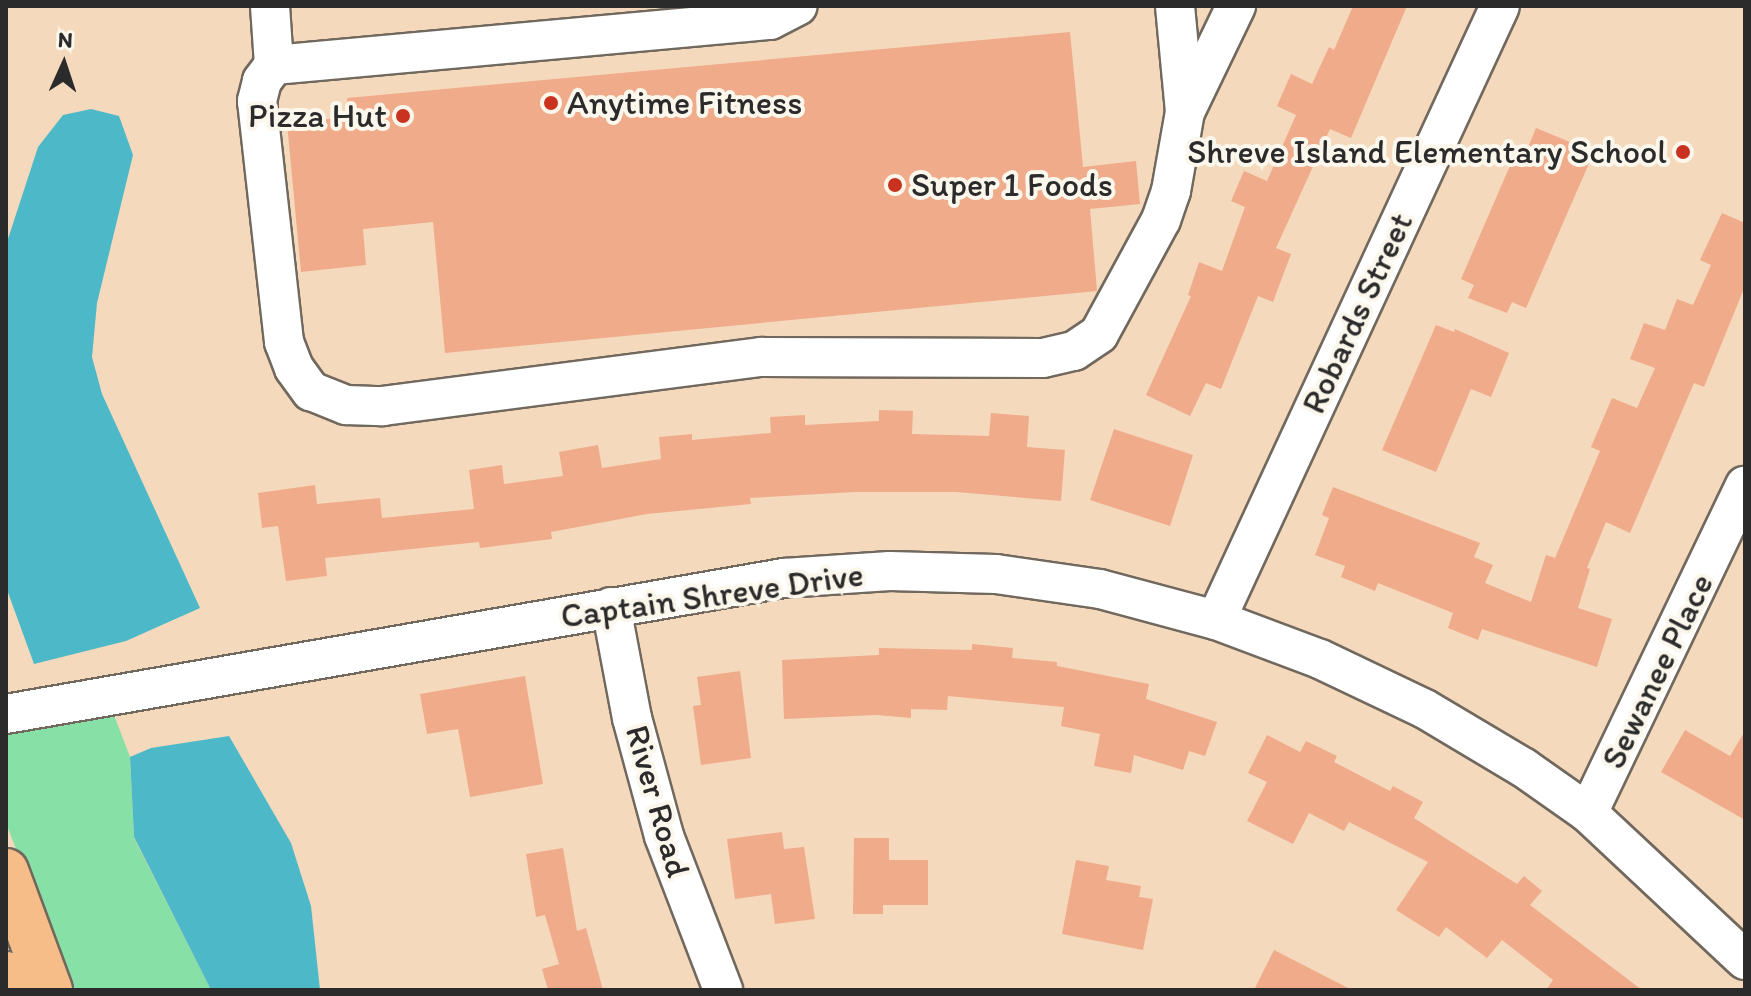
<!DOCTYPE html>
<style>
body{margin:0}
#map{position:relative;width:1751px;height:996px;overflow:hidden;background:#f4d9bc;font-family:Itim,sans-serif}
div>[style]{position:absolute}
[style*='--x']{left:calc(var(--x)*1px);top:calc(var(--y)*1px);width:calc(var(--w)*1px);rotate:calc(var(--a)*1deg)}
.green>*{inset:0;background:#87e0a5}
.water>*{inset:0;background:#4db9c8}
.building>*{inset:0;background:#f0ab8b}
.roads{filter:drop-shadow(2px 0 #71685e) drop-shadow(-2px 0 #71685e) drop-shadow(0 2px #71685e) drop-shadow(0 -2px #71685e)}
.minor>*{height:38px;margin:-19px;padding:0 19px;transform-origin:19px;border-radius:19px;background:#fff}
.major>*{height:44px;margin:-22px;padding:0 22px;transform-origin:22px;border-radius:22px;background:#f7bd88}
.dots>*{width:22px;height:22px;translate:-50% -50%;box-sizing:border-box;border:4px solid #fbf7ec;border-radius:50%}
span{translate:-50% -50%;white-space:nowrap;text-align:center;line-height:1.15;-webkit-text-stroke:8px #fbf7ec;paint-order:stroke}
.poi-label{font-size:34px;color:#2b2b2b}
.left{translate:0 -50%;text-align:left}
.right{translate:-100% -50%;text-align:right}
.street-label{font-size:34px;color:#2b2b2b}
.frame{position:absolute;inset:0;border:8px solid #2b2b2b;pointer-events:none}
.north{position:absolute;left:24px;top:24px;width:80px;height:80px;-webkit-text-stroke:6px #fbf7ec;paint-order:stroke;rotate:3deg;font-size:22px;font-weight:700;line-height:32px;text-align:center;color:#2b2b2b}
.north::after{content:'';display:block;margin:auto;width:28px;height:36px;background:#2b2b2b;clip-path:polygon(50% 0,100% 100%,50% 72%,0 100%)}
</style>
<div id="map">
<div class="green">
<i style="clip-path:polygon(106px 694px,130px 757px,134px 838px,211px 990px,70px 990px,6px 823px,6px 714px)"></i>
</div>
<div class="water">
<i style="clip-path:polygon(91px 109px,119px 116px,133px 155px,97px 303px,92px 357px,102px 394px,200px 608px,126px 641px,34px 664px,6px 587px,6px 245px,38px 147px,63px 115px)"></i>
<i style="clip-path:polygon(229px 736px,291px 843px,311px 906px,320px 990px,211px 990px,134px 837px,130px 757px,151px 748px)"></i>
</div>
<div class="building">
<i style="clip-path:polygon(1353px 6px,1407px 6px,1351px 138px,1330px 129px,1276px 248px,1291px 254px,1273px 302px,1258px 296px,1221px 389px,1206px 383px,1190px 416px,1146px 395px,1191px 296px,1188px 295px,1199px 262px,1222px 271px,1245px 207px,1231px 201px,1244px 171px,1267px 181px,1296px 115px,1277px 106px,1291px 74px,1312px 84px,1329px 47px,1334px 50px)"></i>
<i style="clip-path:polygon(1070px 32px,1083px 167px,1136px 161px,1140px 204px,1090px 209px,1097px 291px,445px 353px,433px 222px,363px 229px,366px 265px,301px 272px,287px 123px,349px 117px,347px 98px)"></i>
<i style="clip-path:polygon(1536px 128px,1594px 152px,1526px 308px,1512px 302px,1507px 313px,1468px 298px,1474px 285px,1461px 279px,1512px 161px,1521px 165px)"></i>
<i style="clip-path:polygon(1722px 213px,1745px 223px,1745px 286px,1704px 387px,1694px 383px,1630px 533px,1606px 522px,1587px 568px,1590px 569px,1578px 608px,1612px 619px,1597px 667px,1482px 629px,1478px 640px,1448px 628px,1453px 613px,1378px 583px,1375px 591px,1341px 577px,1345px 566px,1315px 555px,1329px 518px,1322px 515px,1333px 487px,1480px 543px,1474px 557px,1493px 565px,1485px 583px,1531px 602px,1546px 555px,1555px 558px,1600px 451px,1591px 447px,1612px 398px,1637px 408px,1655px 368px,1630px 359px,1644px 323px,1665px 330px,1677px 299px,1693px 305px,1711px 265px,1700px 260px)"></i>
<i style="clip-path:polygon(1436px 325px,1454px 332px,1455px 329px,1509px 353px,1491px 397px,1471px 389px,1436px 472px,1382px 450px)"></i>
<i style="clip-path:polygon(879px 410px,913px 411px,912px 434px,989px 436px,991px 413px,1029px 416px,1027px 447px,1065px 450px,1061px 501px,956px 492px,855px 492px,750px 498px,751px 504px,647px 514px,551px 532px,552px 539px,480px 548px,479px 542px,325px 558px,327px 576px,286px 581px,278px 526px,262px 528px,258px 493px,315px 485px,317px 504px,380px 498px,382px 518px,474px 509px,469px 470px,502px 465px,504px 484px,563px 476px,559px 452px,598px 445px,602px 468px,661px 459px,659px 437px,692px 434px,692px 440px,771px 433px,770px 417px,805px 415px,805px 425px,879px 421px)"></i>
<i style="clip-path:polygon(1114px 429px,1193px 455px,1170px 526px,1090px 500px)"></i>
<i style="clip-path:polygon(972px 644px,1013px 648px,1012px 658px,1057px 662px,1057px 666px,1149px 684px,1146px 699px,1217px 722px,1205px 756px,1189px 751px,1183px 770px,1134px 755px,1131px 773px,1094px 766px,1100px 734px,1061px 726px,1064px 707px,948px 696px,947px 710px,911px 709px,911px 718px,877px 715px,784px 719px,782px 660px,879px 655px,879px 648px,972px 650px)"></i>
<i style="clip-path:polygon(740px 671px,751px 758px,701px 765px,693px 706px,701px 705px,697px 677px)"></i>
<i style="clip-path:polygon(525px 676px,543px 784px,470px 797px,458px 729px,427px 734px,420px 694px)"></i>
<i style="clip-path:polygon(1685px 730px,1730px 756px,1745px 731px,1745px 820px,1661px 772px)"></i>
<i style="clip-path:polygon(1267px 735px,1300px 752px,1306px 741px,1337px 756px,1334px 762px,1390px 791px,1393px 786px,1423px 802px,1414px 818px,1517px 884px,1524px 876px,1542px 891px,1530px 905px,1642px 990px,1546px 990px,1553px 980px,1502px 940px,1487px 958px,1446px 927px,1439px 937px,1396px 910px,1428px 862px,1349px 822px,1344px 831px,1309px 813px,1293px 844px,1247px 821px,1267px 782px,1248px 773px)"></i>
<i style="clip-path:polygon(782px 832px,784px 849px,804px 847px,815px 919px,775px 924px,771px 894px,735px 899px,727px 839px)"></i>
<i style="clip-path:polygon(854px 838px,889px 838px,889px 860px,928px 860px,928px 905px,883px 905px,883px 914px,853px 914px)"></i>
<i style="clip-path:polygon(563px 848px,577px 931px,586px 928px,603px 990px,548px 990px,542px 969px,559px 964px,545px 915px,536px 917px,526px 854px)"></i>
<i style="clip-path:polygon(1076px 860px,1109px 866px,1106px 880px,1141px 886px,1139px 897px,1153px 899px,1143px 950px,1062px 934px)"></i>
<i style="clip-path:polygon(1274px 950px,1352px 990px,1254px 990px)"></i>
</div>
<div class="roads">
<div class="minor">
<i style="--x:270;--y:6;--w:59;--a:86.1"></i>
<i style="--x:274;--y:65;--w:498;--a:-5.2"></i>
<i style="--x:770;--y:20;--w:31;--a:-27"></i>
<i style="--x:1175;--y:6;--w:105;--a:84.6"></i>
<i style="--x:274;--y:65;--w:20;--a:127"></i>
<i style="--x:262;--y:81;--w:21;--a:104"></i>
<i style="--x:257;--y:101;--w:243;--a:83.6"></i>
<i style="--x:284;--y:342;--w:28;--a:69"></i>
<i style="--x:294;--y:368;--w:29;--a:54"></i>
<i style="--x:311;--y:391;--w:38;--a:22"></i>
<i style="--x:346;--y:405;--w:37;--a:2"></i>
<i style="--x:383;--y:406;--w:381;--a:-7.4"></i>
<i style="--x:761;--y:357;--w:282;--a:0.2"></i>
<i style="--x:1043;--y:358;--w:32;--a:-13"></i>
<i style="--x:1074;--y:351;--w:30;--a:-34"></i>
<i style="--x:1099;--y:334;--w:130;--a:-61.5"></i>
<i style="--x:1161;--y:220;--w:31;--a:-71"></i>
<i style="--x:1171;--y:191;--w:80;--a:-80"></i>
<i style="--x:1185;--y:112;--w:118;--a:-64.3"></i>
<i style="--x:611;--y:607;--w:113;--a:79.3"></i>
<i style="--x:632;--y:718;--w:122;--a:74.8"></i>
<i style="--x:664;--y:836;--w:165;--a:69"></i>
<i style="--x:1216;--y:620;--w:676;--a:-65.18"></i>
<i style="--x:6;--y:714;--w:790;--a:-9.92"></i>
<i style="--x:784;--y:578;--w:106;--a:-3.8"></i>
<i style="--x:890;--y:571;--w:106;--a:1.6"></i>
<i style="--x:996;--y:574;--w:105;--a:8.2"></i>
<i style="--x:1100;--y:589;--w:120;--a:15"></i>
<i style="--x:1216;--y:620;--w:111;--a:20.6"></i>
<i style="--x:1320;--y:659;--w:116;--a:25.5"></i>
<i style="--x:1425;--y:709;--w:115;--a:30.8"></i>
<i style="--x:1524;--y:768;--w:78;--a:35.1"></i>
<i style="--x:1588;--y:813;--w:215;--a:43.1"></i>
<i style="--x:1588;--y:813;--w:363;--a:-64.4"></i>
</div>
<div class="major">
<i style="--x:6;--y:871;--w:127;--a:69.7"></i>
<i style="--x:6;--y:974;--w:17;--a:66"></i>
</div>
</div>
<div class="dots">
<i style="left:551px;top:103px;background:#c8321e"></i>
<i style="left:403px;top:116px;background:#c8321e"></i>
<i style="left:1683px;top:152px;background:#c8321e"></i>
<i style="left:895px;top:185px;background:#c8321e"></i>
</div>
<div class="poi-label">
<span class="left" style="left:567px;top:103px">Anytime Fitness</span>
<span class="right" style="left:387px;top:116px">Pizza Hut</span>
<span class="right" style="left:1667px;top:152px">Shreve Island Elementary School</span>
<span class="left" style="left:911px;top:185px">Super 1 Foods</span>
</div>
<div class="street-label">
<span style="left:1357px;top:313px;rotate:-65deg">Robards Street</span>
<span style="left:712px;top:595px;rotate:-8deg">Captain Shreve Drive</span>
<span style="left:1657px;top:671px;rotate:-64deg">Sewanee Place</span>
<span style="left:658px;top:801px;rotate:74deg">River Road</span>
</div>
<div class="frame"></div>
<div class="north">N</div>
</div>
